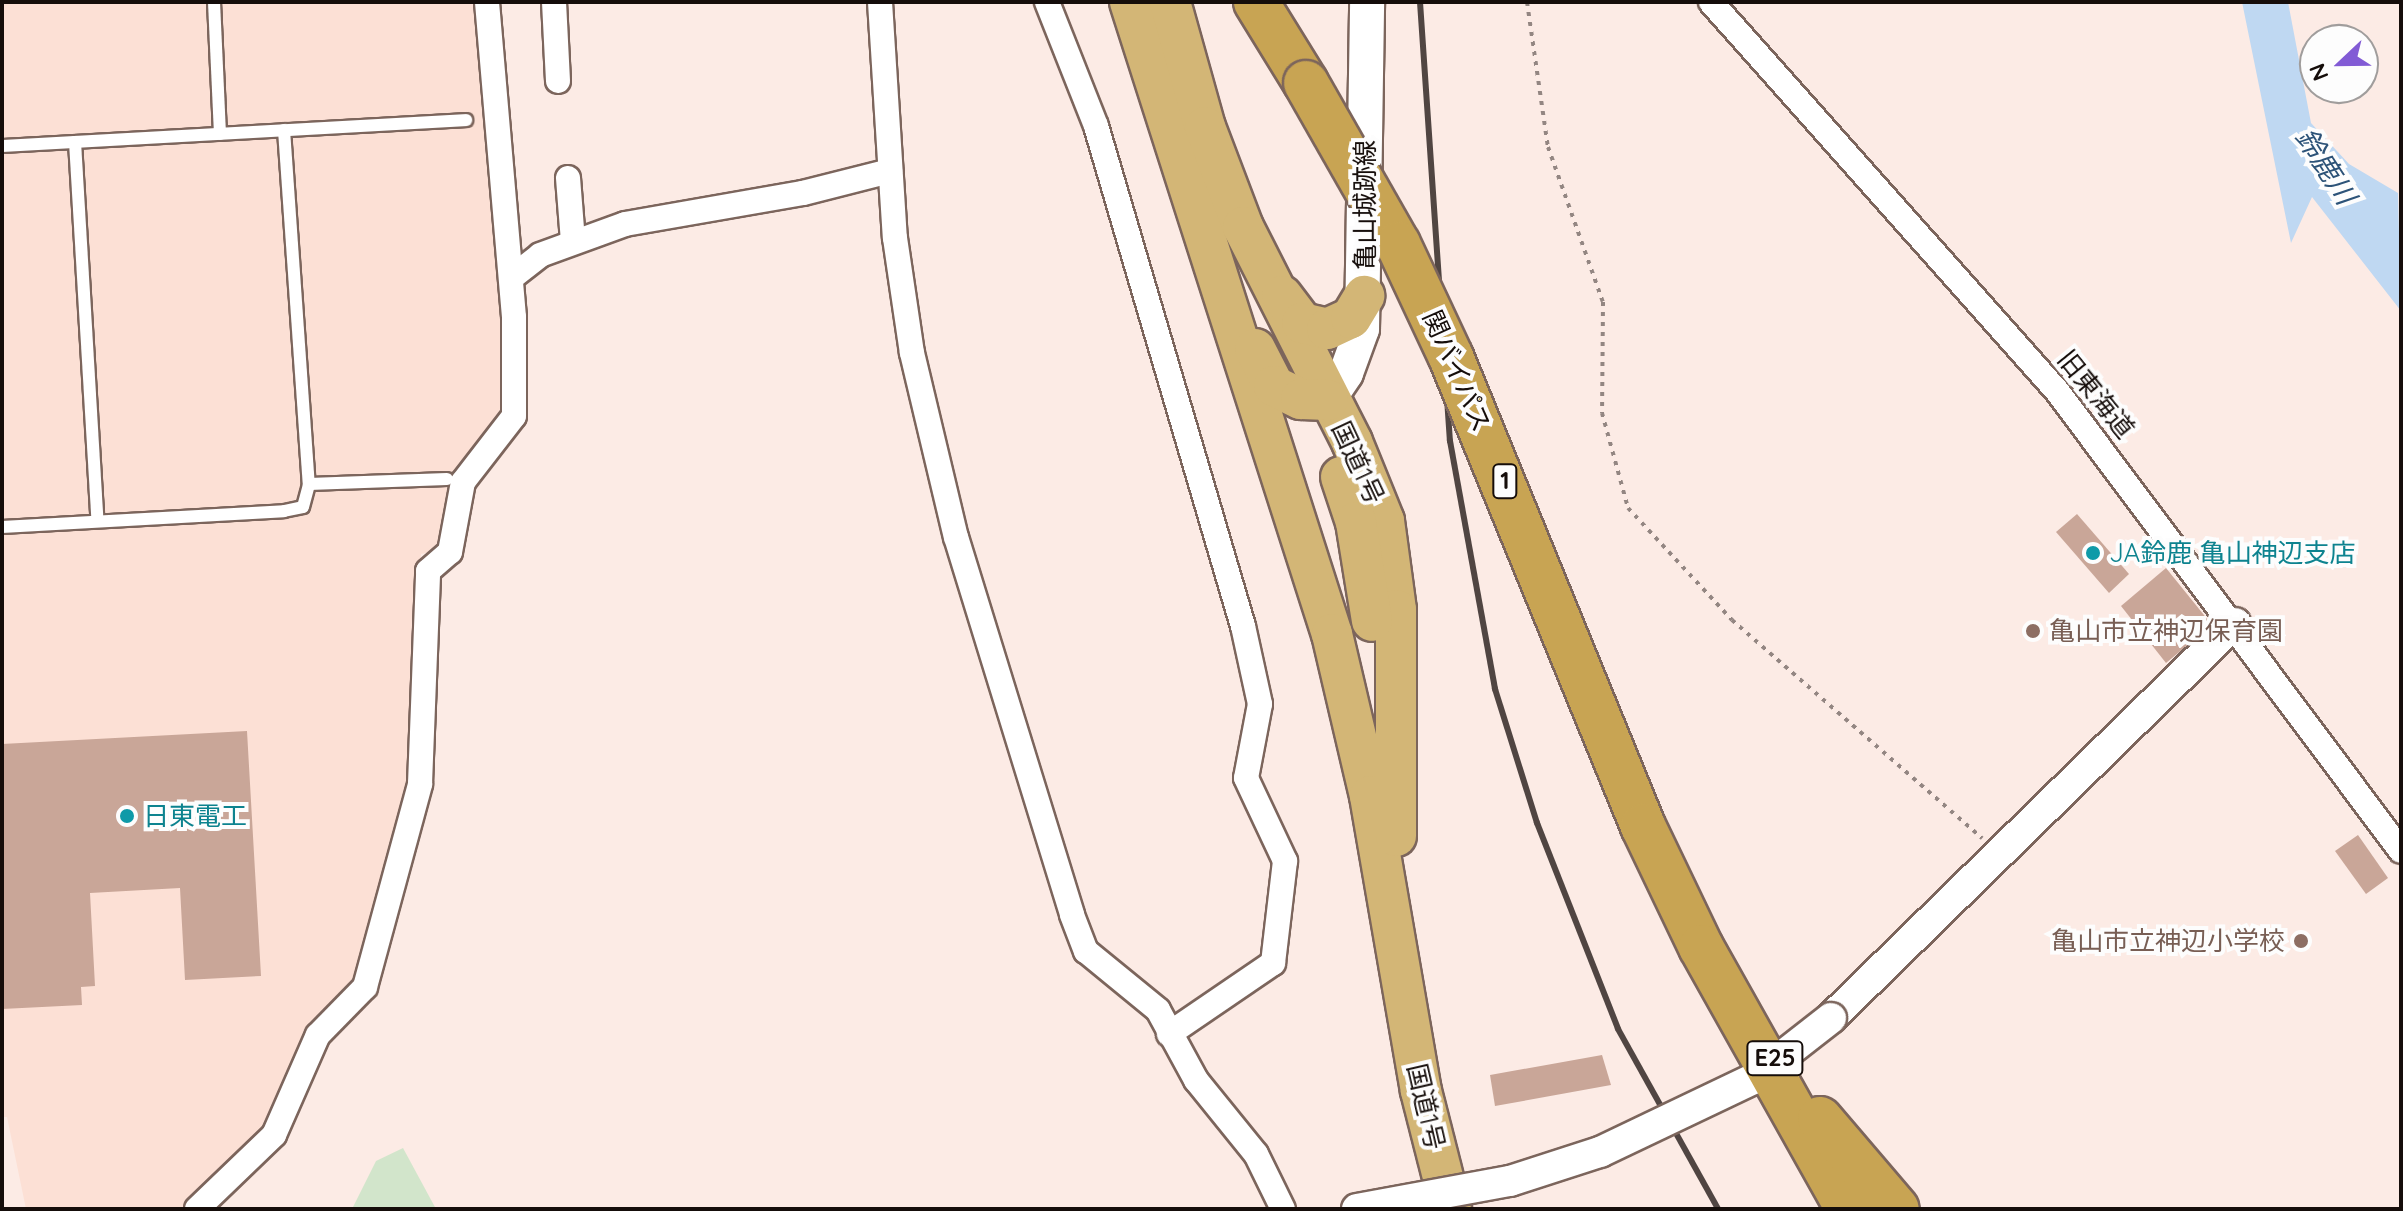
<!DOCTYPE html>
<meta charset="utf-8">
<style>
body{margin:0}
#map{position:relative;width:2403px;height:1211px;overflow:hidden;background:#fcebe5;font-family:Quicksand,"Noto Sans JP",sans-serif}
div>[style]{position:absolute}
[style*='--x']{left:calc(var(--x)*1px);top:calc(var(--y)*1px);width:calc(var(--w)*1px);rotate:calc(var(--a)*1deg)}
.built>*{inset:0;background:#fce0d5}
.green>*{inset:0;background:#d2e5cb}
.water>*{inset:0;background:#bfd8f2}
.building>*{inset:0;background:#c9a698}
.path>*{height:4px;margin-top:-2px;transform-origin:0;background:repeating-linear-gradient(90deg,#938682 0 4px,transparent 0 10px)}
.roads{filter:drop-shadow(2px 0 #7c655c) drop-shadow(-2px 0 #7c655c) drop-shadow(0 2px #7c655c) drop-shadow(0 -2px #7c655c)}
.service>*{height:12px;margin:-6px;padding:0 6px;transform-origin:6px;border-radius:6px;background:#fff}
.minor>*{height:24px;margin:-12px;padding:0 12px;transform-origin:12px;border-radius:12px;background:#fff}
.tertiary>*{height:30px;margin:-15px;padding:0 15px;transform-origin:15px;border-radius:15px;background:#fff}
.secondary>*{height:34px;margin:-17px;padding:0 17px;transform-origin:17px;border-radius:17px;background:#fff}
.trunk>*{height:40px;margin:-20px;padding:0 20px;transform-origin:20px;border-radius:20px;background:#d3b676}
.motorway>*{height:44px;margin:-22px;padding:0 22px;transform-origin:22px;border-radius:22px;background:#c8a453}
.rail>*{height:6px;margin:-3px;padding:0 3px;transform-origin:3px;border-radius:3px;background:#504542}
.bridges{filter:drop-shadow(2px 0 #7c655c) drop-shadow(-2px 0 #7c655c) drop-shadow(0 2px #7c655c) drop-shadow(0 -2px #7c655c)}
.tertiary-bridge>*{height:30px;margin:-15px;padding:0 15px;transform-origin:15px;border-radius:15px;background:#fff}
.motorway-bridge>*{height:44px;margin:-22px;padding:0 22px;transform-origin:22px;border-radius:22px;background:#c8a453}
.dots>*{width:22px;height:22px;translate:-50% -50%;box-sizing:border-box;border:4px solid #fdfdfd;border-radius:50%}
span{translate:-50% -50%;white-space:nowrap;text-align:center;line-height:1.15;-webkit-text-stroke:8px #fdfdfd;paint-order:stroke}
.shield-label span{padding:2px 6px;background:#fdfdfd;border:2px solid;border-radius:6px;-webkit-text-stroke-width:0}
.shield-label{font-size:24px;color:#150d0a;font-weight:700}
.street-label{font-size:26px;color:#150d0a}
.culture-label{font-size:26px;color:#0d838f}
.left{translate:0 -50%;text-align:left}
.education-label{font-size:26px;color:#785e54}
.right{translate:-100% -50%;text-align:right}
.water-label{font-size:28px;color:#2d5378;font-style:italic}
.frame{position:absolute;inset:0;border:4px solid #150d0a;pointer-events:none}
.north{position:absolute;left:2299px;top:24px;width:80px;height:80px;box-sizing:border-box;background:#fdfdfd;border:2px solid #a09d9c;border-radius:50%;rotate:248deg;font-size:22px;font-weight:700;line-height:32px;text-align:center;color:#150d0a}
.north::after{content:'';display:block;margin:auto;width:28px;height:36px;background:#825bd5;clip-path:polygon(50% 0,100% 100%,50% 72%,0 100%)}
</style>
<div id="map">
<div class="built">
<i style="clip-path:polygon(2px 2px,478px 2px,499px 203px,508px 413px,445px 549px,421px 554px,412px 783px,359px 983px,287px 1104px,192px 1209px,26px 1209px,7px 1117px,2px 1117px)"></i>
</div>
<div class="green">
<i style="clip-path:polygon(403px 1148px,436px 1209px,352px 1209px,376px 1161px)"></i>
</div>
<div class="water">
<i style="clip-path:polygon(2242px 2px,2288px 2px,2311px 123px,2349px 164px,2398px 193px,2401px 311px,2312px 197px,2291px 243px)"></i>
</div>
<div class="building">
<i style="clip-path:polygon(2077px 514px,2129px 574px,2109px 593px,2056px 532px)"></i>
<i style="clip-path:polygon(2166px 568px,2212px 625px,2166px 663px,2121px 606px)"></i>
<i style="clip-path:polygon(247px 731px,261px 976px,185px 980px,180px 888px,90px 893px,95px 986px,81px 987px,82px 1005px,2px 1009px,2px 744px)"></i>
<i style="clip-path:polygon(2358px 835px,2388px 878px,2366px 894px,2335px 851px)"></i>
<i style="clip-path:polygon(1602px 1055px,1611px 1085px,1495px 1106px,1490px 1075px)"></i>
</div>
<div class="path">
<i style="--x:1527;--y:2;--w:147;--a:81.8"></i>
<i style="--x:1548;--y:147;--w:164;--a:70.5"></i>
<i style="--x:1603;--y:302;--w:111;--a:90.5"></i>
<i style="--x:1602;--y:413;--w:98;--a:74.7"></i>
<i style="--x:1628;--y:508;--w:153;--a:47.1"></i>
<i style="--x:1732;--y:620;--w:332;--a:41.1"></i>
</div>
<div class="roads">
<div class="service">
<i style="--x:214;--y:2;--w:132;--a:87.4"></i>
<i style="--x:284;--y:130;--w:355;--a:86"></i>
<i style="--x:75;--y:142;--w:376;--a:86.6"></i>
<i style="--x:2;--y:146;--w:465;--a:-3.2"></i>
<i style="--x:2;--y:527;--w:282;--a:-3.2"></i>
<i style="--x:284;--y:511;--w:19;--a:-12"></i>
<i style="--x:303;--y:507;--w:24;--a:-75"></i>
<i style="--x:309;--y:484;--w:138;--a:-2.1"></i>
</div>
<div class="minor">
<i style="--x:554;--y:2;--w:79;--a:87.1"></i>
<i style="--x:880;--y:2;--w:236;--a:86.4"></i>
<i style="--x:895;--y:238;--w:116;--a:81.6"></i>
<i style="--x:912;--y:353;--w:189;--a:76.6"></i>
<i style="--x:956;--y:537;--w:395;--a:72.9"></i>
<i style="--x:1072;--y:915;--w:39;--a:69"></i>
<i style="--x:1086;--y:951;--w:93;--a:39.3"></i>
<i style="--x:1158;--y:1010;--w:80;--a:61.5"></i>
<i style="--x:1196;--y:1080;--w:95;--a:51"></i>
<i style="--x:1256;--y:1154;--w:61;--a:63.9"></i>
<i style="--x:1047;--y:2;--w:133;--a:68.4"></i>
<i style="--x:1096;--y:126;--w:521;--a:73.62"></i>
<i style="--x:1243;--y:626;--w:80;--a:77.7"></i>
<i style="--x:1260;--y:704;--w:75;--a:100.7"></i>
<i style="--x:1246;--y:778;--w:92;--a:64.8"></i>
<i style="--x:1285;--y:861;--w:103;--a:96.7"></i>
<i style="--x:1273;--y:963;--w:126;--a:145.7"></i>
<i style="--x:1711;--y:2;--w:521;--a:48.35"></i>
<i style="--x:2057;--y:391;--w:574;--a:53.21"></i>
<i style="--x:568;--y:178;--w:64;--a:85.5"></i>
<i style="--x:511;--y:278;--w:37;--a:-38"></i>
<i style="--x:540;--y:255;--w:90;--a:-20"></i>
<i style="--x:625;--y:224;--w:181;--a:-9.9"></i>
<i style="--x:803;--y:193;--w:90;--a:-14.2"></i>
<i style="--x:197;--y:1209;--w:107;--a:-43.9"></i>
<i style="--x:274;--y:1135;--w:109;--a:-66.3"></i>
<i style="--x:318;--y:1035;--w:67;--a:-45.6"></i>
<i style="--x:365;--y:987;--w:210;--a:-74.8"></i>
<i style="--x:420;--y:784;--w:213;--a:-87.8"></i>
<i style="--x:428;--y:571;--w:29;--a:-41"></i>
<i style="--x:450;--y:552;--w:71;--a:-79.5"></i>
<i style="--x:463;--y:482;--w:83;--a:-52.3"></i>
<i style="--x:514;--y:416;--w:99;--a:-90"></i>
<i style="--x:514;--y:317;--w:316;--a:-94.9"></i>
</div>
<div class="tertiary">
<i style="--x:1831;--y:1018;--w:565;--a:-44.35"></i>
</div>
<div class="secondary">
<i style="--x:1328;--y:400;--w:32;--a:-56"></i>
<i style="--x:1346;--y:373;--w:47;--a:-70"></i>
<i style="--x:1362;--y:329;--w:327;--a:-89.1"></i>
</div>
<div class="trunk">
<i style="--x:1130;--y:2;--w:663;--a:72.28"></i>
<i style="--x:1332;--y:634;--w:166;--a:76.8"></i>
<i style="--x:1370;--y:796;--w:299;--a:80.2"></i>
<i style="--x:1421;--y:1091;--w:122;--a:75.7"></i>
<i style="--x:1170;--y:2;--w:130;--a:74.4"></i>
<i style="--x:1205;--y:127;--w:107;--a:69.2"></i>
<i style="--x:1243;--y:227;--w:241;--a:63.1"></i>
<i style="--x:1352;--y:442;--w:85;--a:67.9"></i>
<i style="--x:1384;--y:521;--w:90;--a:82.3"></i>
<i style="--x:1396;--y:610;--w:226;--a:90"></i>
<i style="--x:1282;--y:296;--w:34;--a:53"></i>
<i style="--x:1302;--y:323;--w:26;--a:13"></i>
<i style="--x:1327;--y:329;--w:26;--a:-25"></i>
<i style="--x:1351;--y:318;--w:26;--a:-59"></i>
<i style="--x:1255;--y:349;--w:42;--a:62.8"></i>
<i style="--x:1274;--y:386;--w:30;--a:26"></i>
<i style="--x:1301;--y:399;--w:27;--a:2"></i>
<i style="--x:1341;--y:477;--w:47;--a:71.6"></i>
<i style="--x:1356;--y:522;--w:100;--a:80.8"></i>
</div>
<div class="motorway">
<i style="--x:1256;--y:2;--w:95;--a:58.3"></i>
</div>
</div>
<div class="rail">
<i style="--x:1420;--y:2;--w:440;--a:86.1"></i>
<i style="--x:1450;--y:441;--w:252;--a:79.7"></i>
<i style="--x:1495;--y:689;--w:140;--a:72.6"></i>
<i style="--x:1537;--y:823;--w:221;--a:68.5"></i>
<i style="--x:1618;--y:1029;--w:206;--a:60.9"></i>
</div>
<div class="bridges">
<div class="tertiary-bridge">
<i style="--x:1357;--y:1209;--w:156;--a:-10.4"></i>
<i style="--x:1510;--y:1181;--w:95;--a:-17.9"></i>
<i style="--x:1600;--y:1152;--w:170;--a:-25.5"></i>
<i style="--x:1753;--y:1079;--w:99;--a:-38"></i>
</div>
<div class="motorway-bridge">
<i style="--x:1306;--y:83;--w:185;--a:60.3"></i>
<i style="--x:1398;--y:244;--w:125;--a:64.9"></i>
<i style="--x:1451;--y:357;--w:507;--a:67.74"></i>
<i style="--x:1643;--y:826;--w:134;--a:64.4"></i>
<i style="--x:1701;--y:947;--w:300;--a:60.7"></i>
<i style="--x:1820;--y:1119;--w:118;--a:49.5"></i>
</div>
</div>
<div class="dots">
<i style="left:2093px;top:553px;background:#0f9aa8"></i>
<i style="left:2033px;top:631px;background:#8d6e63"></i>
<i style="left:127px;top:816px;background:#0f9aa8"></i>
<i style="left:2301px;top:941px;background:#8d6e63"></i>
</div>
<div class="shield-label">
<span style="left:1505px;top:481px">1</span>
<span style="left:1775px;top:1058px">E25</span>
</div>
<div class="street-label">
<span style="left:1365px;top:205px;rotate:-90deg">亀山城跡線</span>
<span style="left:1457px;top:371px;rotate:66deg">関バイパス</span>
<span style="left:2096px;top:394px;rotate:51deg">旧東海道</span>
<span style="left:1358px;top:463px;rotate:65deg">国道1号</span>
<span style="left:1426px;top:1107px;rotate:77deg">国道1号</span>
</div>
<div class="culture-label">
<span class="left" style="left:2109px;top:553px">JA鈴鹿 亀山神辺支店</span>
<span class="left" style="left:143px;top:816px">日東電工</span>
</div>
<div class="education-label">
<span class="left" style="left:2049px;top:631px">亀山市立神辺保育園</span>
<span class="right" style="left:2285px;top:941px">亀山市立神辺小学校</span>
</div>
<div class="water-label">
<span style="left:2326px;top:166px;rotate:57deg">鈴鹿川</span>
</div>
<div class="frame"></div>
<div class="north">N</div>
</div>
